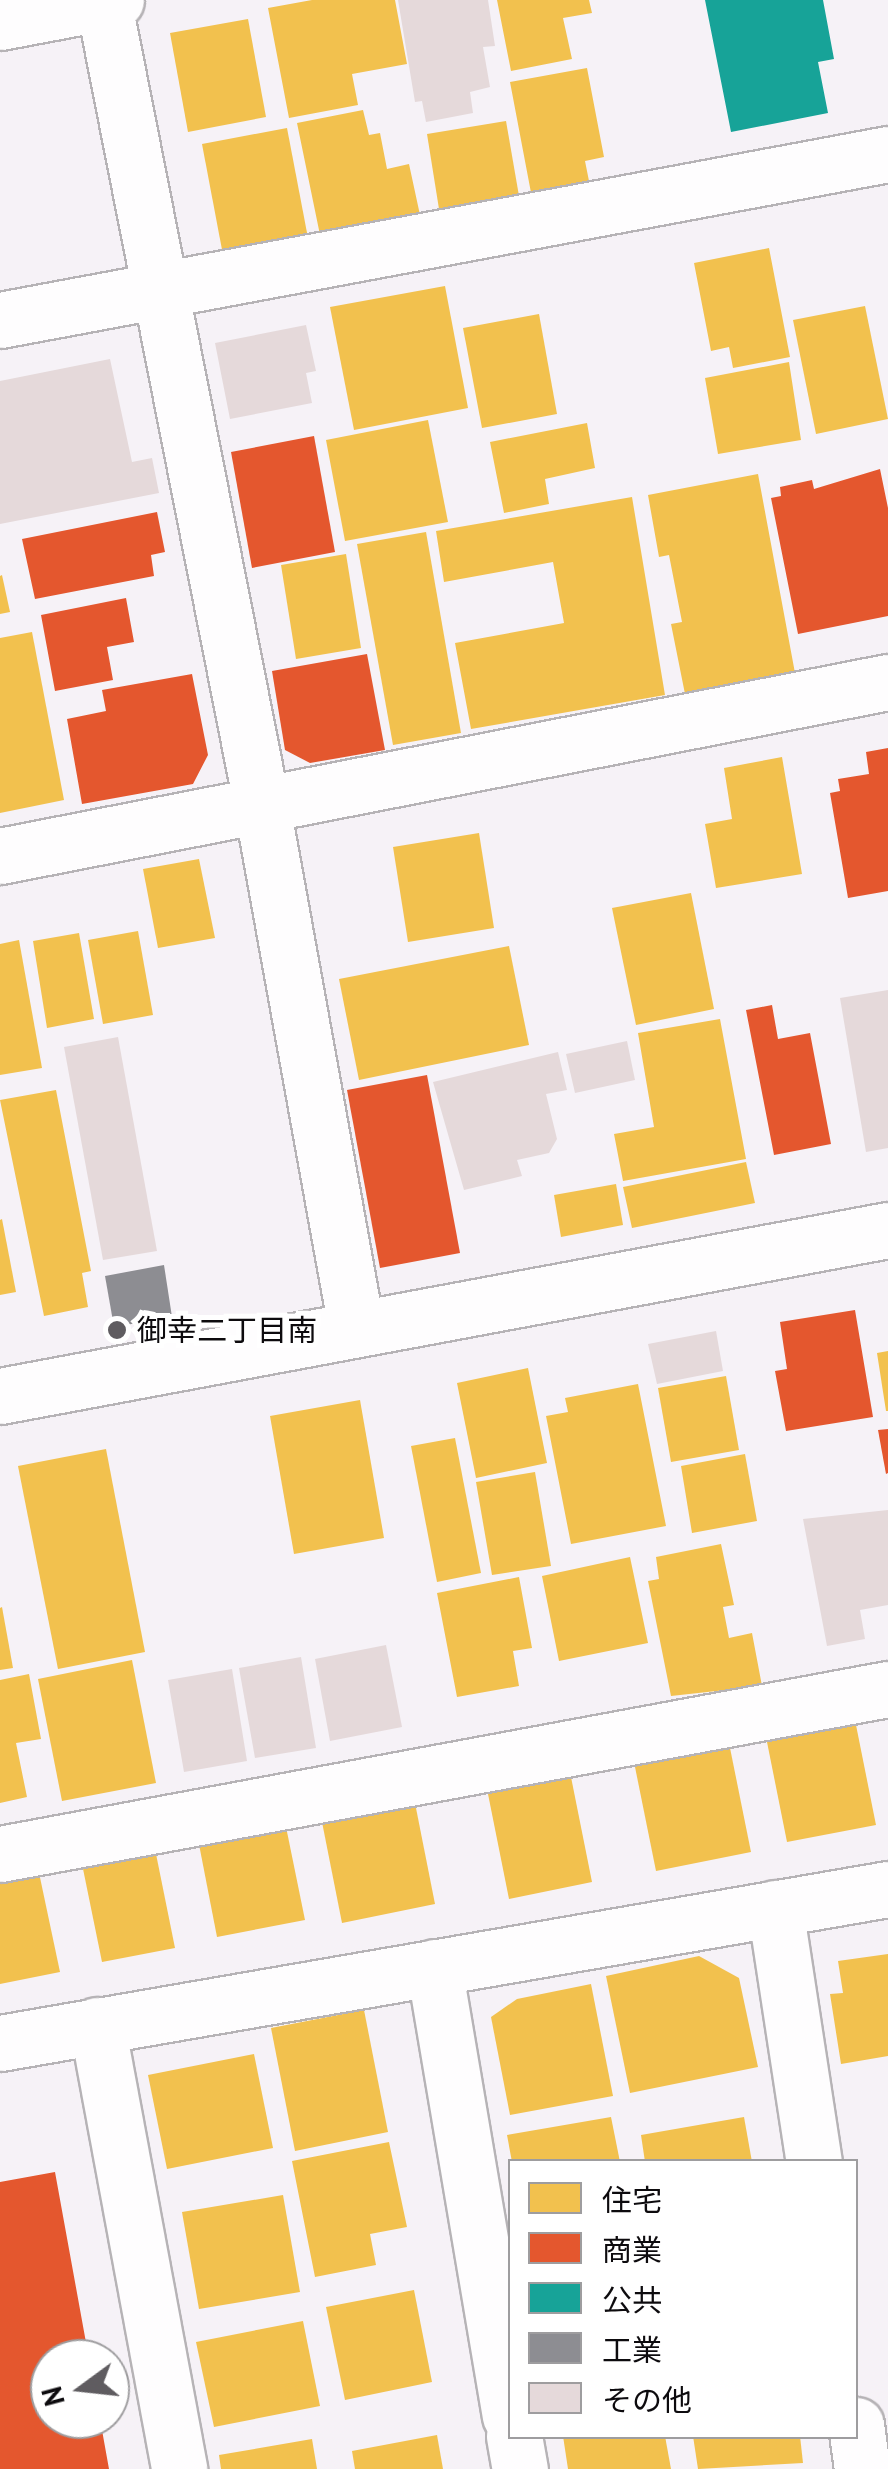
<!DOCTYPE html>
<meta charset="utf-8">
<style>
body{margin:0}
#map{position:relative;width:888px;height:2469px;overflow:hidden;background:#f6f2f7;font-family:"PT Sans","Noto Sans JP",sans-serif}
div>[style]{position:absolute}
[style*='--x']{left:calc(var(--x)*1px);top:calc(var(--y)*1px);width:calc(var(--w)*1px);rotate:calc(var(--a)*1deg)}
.homes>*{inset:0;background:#f2c14e}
.shops>*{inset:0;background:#e4572e}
.public>*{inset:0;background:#17a398}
.industry>*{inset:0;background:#8d8d92}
.building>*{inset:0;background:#e5d9da}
.roads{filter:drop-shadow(2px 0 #b6b3b6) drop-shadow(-2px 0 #b6b3b6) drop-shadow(0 2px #b6b3b6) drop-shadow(0 -2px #b6b3b6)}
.minor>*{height:55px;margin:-27.5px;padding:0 27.5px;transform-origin:27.5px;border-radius:27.5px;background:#fefdfe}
.dots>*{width:28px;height:28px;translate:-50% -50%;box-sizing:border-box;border:5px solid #fff;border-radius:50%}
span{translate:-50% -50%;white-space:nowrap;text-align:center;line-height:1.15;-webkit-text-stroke:10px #fff;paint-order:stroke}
.poi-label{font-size:30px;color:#0d0b0e}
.left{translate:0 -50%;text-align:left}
.legend{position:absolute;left:508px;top:2159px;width:350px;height:280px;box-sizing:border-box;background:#fff;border:2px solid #9e9d9f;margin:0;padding:12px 18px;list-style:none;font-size:30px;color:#0d0b0e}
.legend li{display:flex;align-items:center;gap:20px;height:50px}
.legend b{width:50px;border:2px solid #9e9d9f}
.north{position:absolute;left:30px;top:2339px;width:100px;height:100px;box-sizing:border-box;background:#fff;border:2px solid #9e9d9f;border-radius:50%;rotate:255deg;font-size:28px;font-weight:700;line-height:40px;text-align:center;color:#0d0b0e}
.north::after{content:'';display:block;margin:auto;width:35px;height:45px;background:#5f5c60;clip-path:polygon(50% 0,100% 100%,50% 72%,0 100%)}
</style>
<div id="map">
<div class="homes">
<i style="clip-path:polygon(312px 0,395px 0,407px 64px,352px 74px,358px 105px,289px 118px,268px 8px)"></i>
<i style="clip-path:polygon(497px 0,589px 0,592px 13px,563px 18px,572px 59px,511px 71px)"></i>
<i style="clip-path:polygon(248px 19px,266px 117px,188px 132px,170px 33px)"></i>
<i style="clip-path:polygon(587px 68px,604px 157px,585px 161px,590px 186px,532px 198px,510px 82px)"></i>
<i style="clip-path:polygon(363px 110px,369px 135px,380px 133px,387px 169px,409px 164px,420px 215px,320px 235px,297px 123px)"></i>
<i style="clip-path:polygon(506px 121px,519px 196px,439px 209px,427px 134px)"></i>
<i style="clip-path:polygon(287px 128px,308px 238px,223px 255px,202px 144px)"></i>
<i style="clip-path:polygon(769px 248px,790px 357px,733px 368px,729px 347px,711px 351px,694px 263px)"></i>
<i style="clip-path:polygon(445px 286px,468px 408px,354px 430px,330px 307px)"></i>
<i style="clip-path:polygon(865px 306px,888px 419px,816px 434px,793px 320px)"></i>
<i style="clip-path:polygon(539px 314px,557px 414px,482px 428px,463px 328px)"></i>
<i style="clip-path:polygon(789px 362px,801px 440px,718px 454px,705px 378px)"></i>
<i style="clip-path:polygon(428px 420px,448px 522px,345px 541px,326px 440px)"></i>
<i style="clip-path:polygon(587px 423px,595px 468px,545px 479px,549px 504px,504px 513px,490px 442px)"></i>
<i style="clip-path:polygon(758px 474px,795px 673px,685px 694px,671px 624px,682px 622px,669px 555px,659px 557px,648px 495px)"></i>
<i style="clip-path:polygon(632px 497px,665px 695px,471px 729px,455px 643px,564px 623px,553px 562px,444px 582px,436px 531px)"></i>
<i style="clip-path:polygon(426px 532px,461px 733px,393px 745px,357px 544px)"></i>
<i style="clip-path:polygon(346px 554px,361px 648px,296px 659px,281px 565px)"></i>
<i style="clip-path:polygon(2px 575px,10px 612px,0 614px,0 576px)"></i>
<i style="clip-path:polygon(32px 632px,64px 800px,0 813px,0 638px)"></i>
<i style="clip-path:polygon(782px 757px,802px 874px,716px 888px,705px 824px,732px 819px,724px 768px)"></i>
<i style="clip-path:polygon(479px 833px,494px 928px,408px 942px,393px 847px)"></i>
<i style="clip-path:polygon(199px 859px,215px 938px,158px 948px,143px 869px)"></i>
<i style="clip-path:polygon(691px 893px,714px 1009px,636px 1025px,612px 908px)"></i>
<i style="clip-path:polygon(138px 931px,153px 1015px,103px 1024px,88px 940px)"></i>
<i style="clip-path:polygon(79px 933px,94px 1019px,47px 1028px,33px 941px)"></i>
<i style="clip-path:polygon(19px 940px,42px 1068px,0 1075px,0 944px)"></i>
<i style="clip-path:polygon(509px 946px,529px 1045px,359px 1080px,339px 979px)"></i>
<i style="clip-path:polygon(720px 1019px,746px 1159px,623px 1181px,614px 1134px,654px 1127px,638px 1033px)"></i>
<i style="clip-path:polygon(56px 1090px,91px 1271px,82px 1273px,88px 1307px,44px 1316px,0 1100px)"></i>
<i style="clip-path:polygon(746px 1162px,755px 1203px,632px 1228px,623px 1187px)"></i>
<i style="clip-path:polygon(616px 1184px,623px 1225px,561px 1237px,554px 1195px)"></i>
<i style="clip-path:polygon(2px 1219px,16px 1292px,0 1295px,0 1220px)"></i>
<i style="clip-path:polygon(888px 1351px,888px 1411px,886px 1411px,877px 1353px)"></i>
<i style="clip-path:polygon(528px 1368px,547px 1463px,476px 1478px,457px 1383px)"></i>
<i style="clip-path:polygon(726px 1376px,739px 1450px,671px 1462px,658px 1388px)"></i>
<i style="clip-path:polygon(638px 1384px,666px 1526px,571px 1544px,546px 1416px,568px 1412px,565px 1398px)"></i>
<i style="clip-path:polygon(360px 1400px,384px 1538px,294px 1554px,270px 1416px)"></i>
<i style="clip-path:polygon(455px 1438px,481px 1573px,437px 1582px,411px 1446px)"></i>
<i style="clip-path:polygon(106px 1449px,145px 1652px,58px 1669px,18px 1466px)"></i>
<i style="clip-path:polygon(745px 1454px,757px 1521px,692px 1533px,681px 1466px)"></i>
<i style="clip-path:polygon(535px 1472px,551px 1566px,492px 1575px,476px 1482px)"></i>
<i style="clip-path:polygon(721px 1544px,734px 1605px,723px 1607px,729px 1638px,752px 1633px,762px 1686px,671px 1696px,648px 1581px,659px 1579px,656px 1557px)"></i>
<i style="clip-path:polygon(630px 1557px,648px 1643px,559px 1661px,542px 1576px)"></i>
<i style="clip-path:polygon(519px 1577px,532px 1648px,513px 1651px,519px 1686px,457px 1697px,437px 1593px)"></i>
<i style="clip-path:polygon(2px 1607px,13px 1668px,0 1670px,0 1608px)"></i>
<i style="clip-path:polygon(132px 1660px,156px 1783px,62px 1801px,38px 1679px)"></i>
<i style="clip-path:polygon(29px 1674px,41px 1739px,16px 1743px,27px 1797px,0 1803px,0 1680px)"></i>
<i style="clip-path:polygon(853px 1710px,876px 1825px,787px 1842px,764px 1727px)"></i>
<i style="clip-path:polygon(728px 1738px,751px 1852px,656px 1871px,633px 1757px)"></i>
<i style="clip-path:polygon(568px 1762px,592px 1882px,509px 1899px,485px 1779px)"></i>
<i style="clip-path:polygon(414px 1798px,435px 1904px,342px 1923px,321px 1817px)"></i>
<i style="clip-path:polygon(284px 1817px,305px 1920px,217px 1937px,197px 1834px)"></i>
<i style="clip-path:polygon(154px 1844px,175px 1948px,102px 1962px,81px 1859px)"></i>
<i style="clip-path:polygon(38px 1868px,60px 1972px,0 1984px,0 1875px)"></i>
<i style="clip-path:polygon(888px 1954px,888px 2056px,841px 2064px,830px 1994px,843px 1993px,838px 1961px)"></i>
<i style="clip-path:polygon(699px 1956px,739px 1978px,758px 2067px,630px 2093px,606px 1976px)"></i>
<i style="clip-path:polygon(591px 1984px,613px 2096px,510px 2115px,491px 2017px,517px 1999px)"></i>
<i style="clip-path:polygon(364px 2010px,388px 2132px,295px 2151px,271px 2028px)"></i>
<i style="clip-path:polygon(254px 2054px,273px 2148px,167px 2169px,148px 2075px)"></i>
<i style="clip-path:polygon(611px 2117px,620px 2162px,512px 2162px,507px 2135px)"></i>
<i style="clip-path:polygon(744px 2117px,752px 2162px,645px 2162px,641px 2135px)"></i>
<i style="clip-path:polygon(389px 2142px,407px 2227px,370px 2234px,376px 2265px,315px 2277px,292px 2161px)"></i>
<i style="clip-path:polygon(283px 2195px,300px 2292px,199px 2309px,182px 2212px)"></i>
<i style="clip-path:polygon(414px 2290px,432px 2382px,345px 2400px,326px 2307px)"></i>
<i style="clip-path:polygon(303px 2321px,320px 2406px,214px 2427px,196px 2342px)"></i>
<i style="clip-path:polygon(437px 2435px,443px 2469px,355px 2469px,352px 2451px)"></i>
<i style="clip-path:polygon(563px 2436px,665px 2436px,671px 2469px,568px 2469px)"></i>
<i style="clip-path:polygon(693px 2436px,800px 2436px,803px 2463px,698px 2469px)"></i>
<i style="clip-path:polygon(312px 2439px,317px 2469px,221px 2469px,219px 2455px)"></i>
</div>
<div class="shops">
<i style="clip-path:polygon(314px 436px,335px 552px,252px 568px,231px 452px)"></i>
<i style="clip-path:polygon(880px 469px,888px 508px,888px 616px,798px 634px,771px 498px,781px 496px,780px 487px,812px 480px,814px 489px)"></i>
<i style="clip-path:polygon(157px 512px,165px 552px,151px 555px,154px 576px,35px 599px,22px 539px)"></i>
<i style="clip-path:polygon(126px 598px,134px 642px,107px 647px,113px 680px,55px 691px,41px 615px)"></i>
<i style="clip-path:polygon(367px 654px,385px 750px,310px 763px,285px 750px,272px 671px)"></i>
<i style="clip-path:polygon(192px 674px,208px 755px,193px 784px,82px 804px,67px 719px,106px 711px,102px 690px)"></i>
<i style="clip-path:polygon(888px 748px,888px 891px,848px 898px,830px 793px,840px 791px,838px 779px,869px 774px,866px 752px)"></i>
<i style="clip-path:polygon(772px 1005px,778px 1039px,810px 1033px,831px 1144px,774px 1155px,746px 1010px)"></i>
<i style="clip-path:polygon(427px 1075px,460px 1253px,380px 1268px,347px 1090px)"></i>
<i style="clip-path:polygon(855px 1310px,873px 1417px,786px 1431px,775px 1371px,787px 1369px,780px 1322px)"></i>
<i style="clip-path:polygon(888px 1429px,888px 1473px,886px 1474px,878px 1430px)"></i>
<i style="clip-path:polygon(55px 2172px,89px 2359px,50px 2359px,50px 2419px,100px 2419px,109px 2469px,0 2469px,0 2182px)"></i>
</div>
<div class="public">
<i style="clip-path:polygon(705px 0,823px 0,834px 59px,818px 62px,828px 113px,731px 132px)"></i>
</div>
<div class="industry">
<i style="clip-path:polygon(164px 1265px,172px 1317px,114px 1327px,105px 1276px)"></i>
</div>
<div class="building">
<i style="clip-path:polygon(398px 0,488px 0,495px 46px,483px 47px,490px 87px,470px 92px,473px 113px,426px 122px,422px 101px,415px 102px)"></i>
<i style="clip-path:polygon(306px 325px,316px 371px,306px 373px,312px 403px,230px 419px,215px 343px)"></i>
<i style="clip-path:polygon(110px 359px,132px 462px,152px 458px,159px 493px,0 524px,0 381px)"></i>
<i style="clip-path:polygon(888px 990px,888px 1148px,866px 1152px,840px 998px)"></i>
<i style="clip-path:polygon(118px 1037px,157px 1251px,103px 1260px,64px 1047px)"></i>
<i style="clip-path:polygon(627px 1041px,635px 1080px,575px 1093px,566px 1054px)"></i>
<i style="clip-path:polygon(558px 1052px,567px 1090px,546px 1094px,557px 1139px,549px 1153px,517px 1160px,522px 1176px,464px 1190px,433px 1082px)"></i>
<i style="clip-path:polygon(716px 1331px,723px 1371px,657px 1384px,648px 1344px)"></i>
<i style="clip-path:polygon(888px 1510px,888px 1605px,860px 1610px,865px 1639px,827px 1646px,803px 1519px)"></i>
<i style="clip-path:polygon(386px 1645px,402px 1727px,330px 1741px,315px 1659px)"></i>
<i style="clip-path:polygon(301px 1657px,316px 1748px,255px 1758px,239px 1668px)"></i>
<i style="clip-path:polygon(232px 1669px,247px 1761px,184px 1772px,168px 1680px)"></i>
</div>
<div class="roads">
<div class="minor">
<i style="--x:103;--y:0;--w:823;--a:78.85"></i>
<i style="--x:262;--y:807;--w:528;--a:79.75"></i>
<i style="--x:0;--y:22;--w:118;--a:-10.7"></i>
<i style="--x:0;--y:320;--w:903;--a:-10.59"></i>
<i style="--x:0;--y:856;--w:905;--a:-11.09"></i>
<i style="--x:0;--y:1396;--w:903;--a:-10.59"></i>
<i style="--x:0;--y:1854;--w:903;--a:-10.53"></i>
<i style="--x:775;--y:1908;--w:257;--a:81.3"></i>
<i style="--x:434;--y:1967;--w:455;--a:80.4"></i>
<i style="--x:97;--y:2025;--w:452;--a:79.5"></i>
<i style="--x:0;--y:2043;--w:901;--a:-9.84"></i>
<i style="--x:856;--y:2425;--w:44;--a:82.2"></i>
<i style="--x:514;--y:2436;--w:34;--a:80"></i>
</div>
</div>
<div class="dots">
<i style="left:117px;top:1330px;background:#5f5c60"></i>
</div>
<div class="poi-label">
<span class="left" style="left:137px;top:1330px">御幸二丁目南</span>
</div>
<ul class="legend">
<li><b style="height:28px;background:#f2c14e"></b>住宅</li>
<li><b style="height:28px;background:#e4572e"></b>商業</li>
<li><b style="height:28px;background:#17a398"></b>公共</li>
<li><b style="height:28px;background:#8d8d92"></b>工業</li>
<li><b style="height:28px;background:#e5d9da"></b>その他</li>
</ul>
<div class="north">N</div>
</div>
